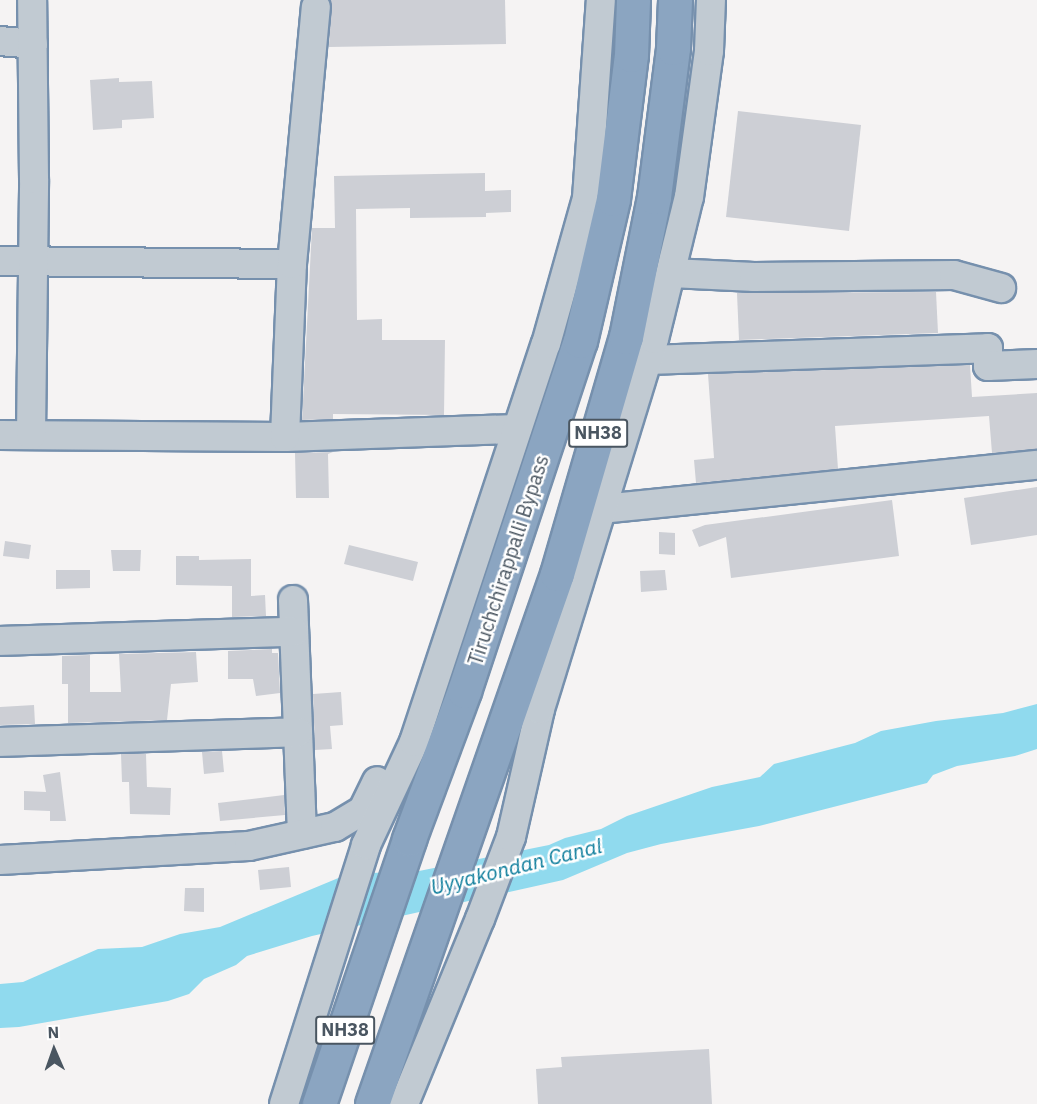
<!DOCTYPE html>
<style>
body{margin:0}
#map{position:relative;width:1037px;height:1104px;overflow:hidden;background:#f5f3f3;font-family:"IBM Plex Sans",sans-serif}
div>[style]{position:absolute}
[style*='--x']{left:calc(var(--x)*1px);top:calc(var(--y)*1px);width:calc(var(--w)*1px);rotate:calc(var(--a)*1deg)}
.water>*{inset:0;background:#90daee}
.building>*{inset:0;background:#cdcfd5}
.roads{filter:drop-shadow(2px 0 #7690ad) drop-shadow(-2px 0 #7690ad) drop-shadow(0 2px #7690ad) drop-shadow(0 -2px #7690ad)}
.minor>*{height:28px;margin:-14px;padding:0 14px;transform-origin:14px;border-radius:14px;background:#c1cad2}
.highway>*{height:33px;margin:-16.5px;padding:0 16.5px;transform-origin:16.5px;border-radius:16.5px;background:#8ba5c1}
span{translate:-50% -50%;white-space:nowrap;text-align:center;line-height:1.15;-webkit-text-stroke:5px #fff;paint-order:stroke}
.shield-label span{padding:2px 4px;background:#fff;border:2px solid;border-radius:4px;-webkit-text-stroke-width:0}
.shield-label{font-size:18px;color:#4a5661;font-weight:700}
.street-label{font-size:20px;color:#4a5661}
.water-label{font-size:21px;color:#0c7c9b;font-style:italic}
.north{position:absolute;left:24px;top:1020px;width:60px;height:60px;-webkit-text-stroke:4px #fff;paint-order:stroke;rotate:358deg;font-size:16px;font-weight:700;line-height:24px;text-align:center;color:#4a5661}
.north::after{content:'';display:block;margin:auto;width:21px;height:27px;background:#4a5661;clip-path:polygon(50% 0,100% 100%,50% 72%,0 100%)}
</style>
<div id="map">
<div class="water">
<i style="clip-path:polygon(1037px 704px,1037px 749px,1015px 756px,957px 766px,933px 775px,927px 783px,759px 826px,661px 844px,627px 853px,563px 880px,312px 936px,247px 956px,236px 965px,204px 979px,189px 994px,168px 1001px,19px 1027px,0 1028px,0 984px,23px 982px,98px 949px,142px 947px,180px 934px,220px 927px,348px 874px,419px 871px,549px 845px,565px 838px,601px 829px,627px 816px,712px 787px,760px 777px,774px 764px,855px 743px,881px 731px,936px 721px,1003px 713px)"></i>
</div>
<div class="building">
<i style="clip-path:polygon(331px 0,505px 0,506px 44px,329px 47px)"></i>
<i style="clip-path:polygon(119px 78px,119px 82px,152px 81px,154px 118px,122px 120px,122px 128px,93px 130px,90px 80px)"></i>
<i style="clip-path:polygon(738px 111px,861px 125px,849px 231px,726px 217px)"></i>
<i style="clip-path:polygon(485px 173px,485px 191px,511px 190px,511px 212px,486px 213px,486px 217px,410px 218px,410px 208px,356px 209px,357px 320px,382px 319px,382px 340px,445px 340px,444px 415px,333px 414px,333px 419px,302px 420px,312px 228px,335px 228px,334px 176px)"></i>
<i style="clip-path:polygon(936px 292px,938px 333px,739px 340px,737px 293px)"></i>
<i style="clip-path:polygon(970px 365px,972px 397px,1037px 393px,1037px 449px,992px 453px,989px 416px,835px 426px,838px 469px,696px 483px,694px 460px,714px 458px,708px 374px)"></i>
<i style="clip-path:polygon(333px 452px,328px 454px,329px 498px,296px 498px,295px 453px)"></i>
<i style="clip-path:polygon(1037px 487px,1037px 535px,971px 545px,964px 498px)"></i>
<i style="clip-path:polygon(892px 500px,899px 556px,731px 578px,726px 537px,699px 547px,692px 530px,705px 525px)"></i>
<i style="clip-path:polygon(659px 532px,675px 533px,675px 555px,659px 554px)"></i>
<i style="clip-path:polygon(5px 541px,31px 545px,29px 559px,3px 556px)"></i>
<i style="clip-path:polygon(349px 545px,418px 562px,413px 581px,344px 564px)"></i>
<i style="clip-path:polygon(111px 550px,141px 550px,140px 571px,113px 571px)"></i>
<i style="clip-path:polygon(176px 556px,199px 556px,199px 560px,251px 559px,251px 596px,265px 595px,266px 616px,232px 617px,232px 586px,176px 585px)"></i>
<i style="clip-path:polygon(56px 570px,90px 570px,90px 588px,56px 589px)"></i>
<i style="clip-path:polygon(665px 570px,667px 590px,641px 592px,640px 571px)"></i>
<i style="clip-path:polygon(272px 649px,272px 653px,278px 653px,280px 693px,256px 696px,253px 679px,228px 679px,228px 651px)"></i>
<i style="clip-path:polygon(196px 652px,198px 682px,171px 684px,167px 720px,68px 723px,68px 684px,62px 684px,62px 656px,90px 655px,90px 692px,121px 692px,119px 654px)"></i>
<i style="clip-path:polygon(341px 692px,343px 725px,330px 726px,332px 749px,315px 750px,313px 694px)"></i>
<i style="clip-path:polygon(34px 705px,35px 724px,0 725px,0 707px)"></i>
<i style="clip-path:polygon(222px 751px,224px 772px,204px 774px,202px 752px)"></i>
<i style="clip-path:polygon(121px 754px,146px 754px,147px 787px,171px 788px,170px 815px,130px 814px,129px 782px,122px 782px)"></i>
<i style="clip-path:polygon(60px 772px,66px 821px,50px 821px,50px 811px,24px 810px,24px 791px,46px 792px,43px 775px)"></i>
<i style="clip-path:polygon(284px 795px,285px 815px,220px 821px,218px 803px)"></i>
<i style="clip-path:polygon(289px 867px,291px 887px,260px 890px,258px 870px)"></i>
<i style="clip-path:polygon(185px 888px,204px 888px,204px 912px,184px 911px)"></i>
<i style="clip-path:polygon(709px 1049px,712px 1104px,538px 1104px,536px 1069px,562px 1067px,561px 1057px)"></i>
</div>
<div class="roads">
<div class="minor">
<i style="--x:0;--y:41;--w:33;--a:5"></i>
<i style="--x:0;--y:261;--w:292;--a:0.6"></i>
<i style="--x:671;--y:273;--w:83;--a:2.8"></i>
<i style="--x:754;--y:277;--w:200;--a:-0.6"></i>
<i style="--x:954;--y:275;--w:49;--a:15.5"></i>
<i style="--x:648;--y:360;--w:340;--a:-2"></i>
<i style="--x:988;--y:348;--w:18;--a:90"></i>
<i style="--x:988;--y:366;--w:49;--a:-2.3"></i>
<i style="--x:0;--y:435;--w:285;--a:0.4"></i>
<i style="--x:285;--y:437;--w:232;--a:-2"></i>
<i style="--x:31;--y:435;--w:256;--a:-89.3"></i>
<i style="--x:34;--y:179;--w:179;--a:-90.6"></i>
<i style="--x:285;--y:437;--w:173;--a:-87.7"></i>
<i style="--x:292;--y:264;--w:258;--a:-84.7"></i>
<i style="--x:602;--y:509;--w:437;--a:-5.8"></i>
<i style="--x:293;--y:600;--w:234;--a:87.8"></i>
<i style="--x:0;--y:641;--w:294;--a:-1.8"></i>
<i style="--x:0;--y:742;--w:298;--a:-1.9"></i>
<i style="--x:0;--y:860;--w:249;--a:-3.2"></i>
<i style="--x:249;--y:846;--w:88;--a:-12.5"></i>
<i style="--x:335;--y:827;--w:33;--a:-31"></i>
<i style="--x:363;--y:810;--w:32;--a:-64"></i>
<i style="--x:284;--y:1104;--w:272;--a:-72.4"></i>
<i style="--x:366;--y:845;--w:114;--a:-65"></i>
<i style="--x:414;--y:742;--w:419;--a:-71.7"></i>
<i style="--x:546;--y:344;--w:152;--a:-74.3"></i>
<i style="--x:587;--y:198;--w:198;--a:-86"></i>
<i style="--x:404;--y:1104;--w:200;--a:-67.7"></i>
<i style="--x:480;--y:919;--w:88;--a:-69.3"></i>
<i style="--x:511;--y:837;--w:131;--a:-77.2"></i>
<i style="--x:540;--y:709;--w:387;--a:-72.9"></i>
<i style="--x:654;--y:339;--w:146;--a:-76.2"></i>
<i style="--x:689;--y:197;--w:147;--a:-82.2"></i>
<i style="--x:709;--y:51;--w:51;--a:-87.8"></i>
</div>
<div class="highway">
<i style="--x:319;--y:1104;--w:280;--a:-71.2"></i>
<i style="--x:409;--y:839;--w:158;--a:-69.6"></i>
<i style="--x:464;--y:691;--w:369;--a:-71.7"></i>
<i style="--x:580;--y:341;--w:146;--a:-76.9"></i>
<i style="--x:613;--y:199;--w:145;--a:-82.9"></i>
<i style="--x:631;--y:55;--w:55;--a:-87.9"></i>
<i style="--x:372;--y:1104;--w:561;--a:-70.76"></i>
<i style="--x:557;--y:574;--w:247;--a:-73.8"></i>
<i style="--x:626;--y:337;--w:143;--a:-78.7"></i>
<i style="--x:654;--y:197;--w:150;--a:-82.7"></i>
<i style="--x:673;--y:48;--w:48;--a:-87.6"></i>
</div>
</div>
<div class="shield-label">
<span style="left:598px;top:433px">NH38</span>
<span style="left:345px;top:1030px">NH38</span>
</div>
<div class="street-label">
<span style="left:508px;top:560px;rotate:-72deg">Tiruchchirappalli Bypass</span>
</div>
<div class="water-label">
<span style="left:516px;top:866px;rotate:-14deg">Uyyakondan Canal</span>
</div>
<div class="north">N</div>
</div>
